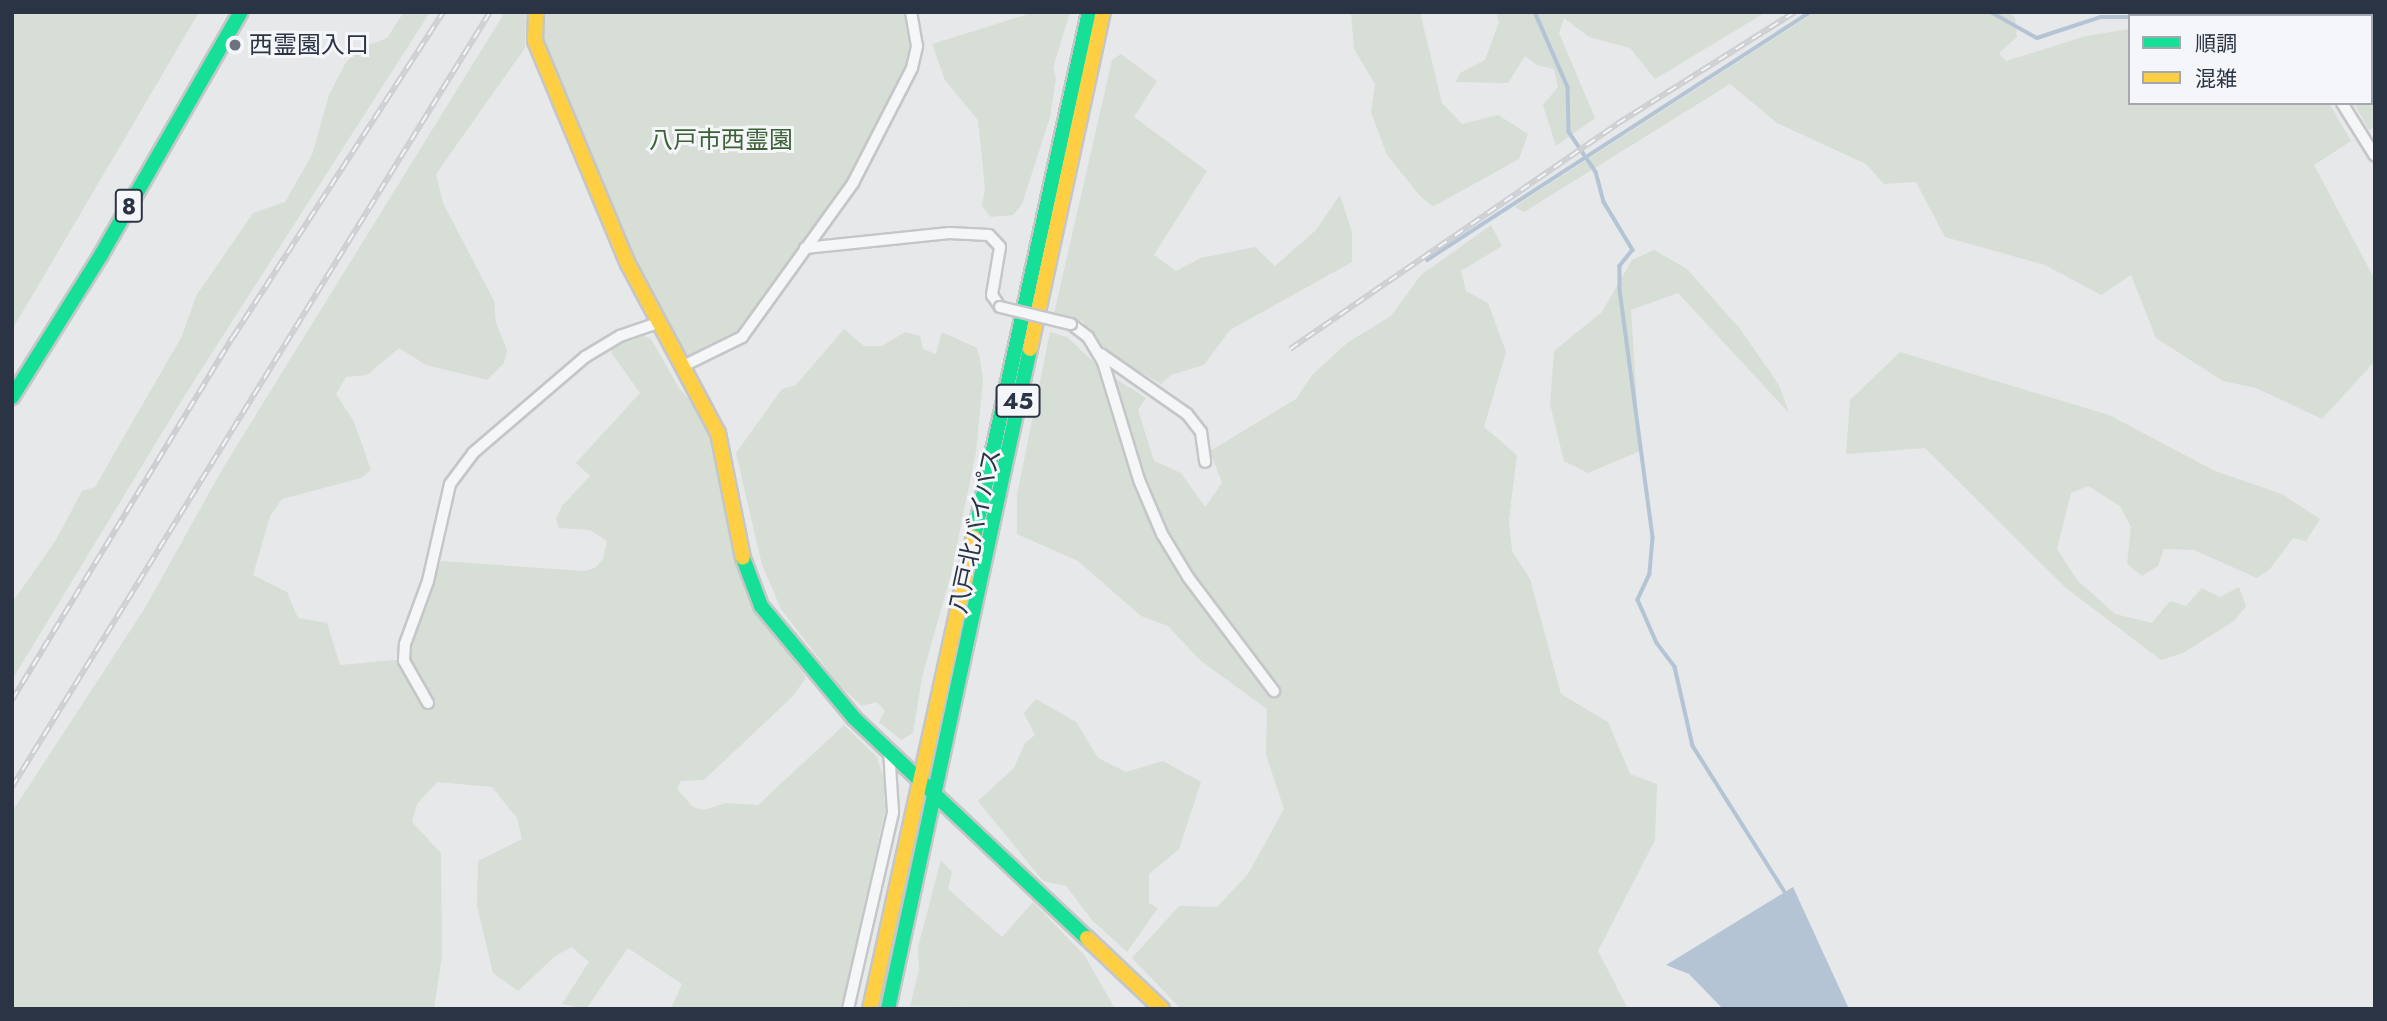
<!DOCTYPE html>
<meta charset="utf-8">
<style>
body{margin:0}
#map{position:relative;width:2387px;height:1021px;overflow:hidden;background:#e6e8ea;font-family:Jost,"Noto Sans JP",sans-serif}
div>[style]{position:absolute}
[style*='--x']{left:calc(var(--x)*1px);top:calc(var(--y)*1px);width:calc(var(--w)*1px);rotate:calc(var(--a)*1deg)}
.green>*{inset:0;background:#d6ded6}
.water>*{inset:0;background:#b4c4d5}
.stream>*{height:3.5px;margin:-1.75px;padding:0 1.75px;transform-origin:1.75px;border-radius:1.75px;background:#b4c4d5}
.roads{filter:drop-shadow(2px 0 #c4c6c8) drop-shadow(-2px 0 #c4c6c8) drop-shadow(0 2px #c4c6c8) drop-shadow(0 -2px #c4c6c8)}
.street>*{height:10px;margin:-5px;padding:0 5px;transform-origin:5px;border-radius:5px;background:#f5f6f7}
.fast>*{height:14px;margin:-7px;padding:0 7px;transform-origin:7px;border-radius:7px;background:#16e098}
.slow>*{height:14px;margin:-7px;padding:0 7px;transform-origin:7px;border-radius:7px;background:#ffcf43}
.rail>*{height:6px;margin-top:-3px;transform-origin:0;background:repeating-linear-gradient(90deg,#f4f6f9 0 10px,#cecfd2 0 20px);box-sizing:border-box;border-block:2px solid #cecfd2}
.bridges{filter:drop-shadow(2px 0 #c4c6c8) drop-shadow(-2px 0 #c4c6c8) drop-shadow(0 2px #c4c6c8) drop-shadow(0 -2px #c4c6c8)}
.street-bridge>*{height:10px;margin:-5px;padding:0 5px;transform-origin:5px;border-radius:5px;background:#f5f6f7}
.dots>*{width:19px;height:19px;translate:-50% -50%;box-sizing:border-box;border:4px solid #f4f6f9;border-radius:50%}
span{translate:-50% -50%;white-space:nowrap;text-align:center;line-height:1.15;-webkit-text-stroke:6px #f4f6f9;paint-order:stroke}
.shield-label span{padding:2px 5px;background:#f4f6f9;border:2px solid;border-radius:5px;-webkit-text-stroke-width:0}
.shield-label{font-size:23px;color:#2b3445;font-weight:700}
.poi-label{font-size:24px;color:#2b3445}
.left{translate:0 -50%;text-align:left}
.park-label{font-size:24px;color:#3f6138}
.street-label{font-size:24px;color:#2b3445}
.frame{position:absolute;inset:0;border:14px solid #2b3445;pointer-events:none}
.legend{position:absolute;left:2128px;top:14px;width:245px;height:91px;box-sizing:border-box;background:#f4f6f9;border:2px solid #a4a8b1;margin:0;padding:9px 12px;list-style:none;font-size:21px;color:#2b3445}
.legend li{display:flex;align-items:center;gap:14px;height:35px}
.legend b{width:35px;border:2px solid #a4a8b1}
</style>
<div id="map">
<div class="green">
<i style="clip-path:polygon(12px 12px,199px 12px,12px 330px)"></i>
<i style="clip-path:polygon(404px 12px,430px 12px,185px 395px,12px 680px,14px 600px,56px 540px,82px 491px,95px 487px,182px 336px,196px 296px,253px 213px,285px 202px,312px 155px,329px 95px,346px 62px,363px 47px,387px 38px)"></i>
<i style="clip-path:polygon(505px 12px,526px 12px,525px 48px,436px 174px,443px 203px,494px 301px,496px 323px,507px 350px,504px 363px,487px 380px,426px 365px,399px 348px,367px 375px,346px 377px,336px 394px,354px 422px,371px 470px,361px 478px,282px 499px,270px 516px,253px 575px,287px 592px,298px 618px,327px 623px,340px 665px,404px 659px,441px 561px,584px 571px,595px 568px,603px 559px,607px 541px,590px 530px,559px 528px,556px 519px,562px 506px,590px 476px,576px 463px,640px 393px,611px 352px,615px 346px,643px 336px,651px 339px,679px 388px,699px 411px,713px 445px,745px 592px,806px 678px,792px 697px,704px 780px,681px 781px,677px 789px,693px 807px,704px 810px,726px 803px,758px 805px,844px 725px,877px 757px,884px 780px,885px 812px,841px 1009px,671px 1009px,682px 984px,628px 948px,586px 1009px,562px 1004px,589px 962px,572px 947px,555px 956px,518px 991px,493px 973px,477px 906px,478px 861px,522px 839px,517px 818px,492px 787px,437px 782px,417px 804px,412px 822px,441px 853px,442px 956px,434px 1009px,12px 1009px,12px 812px,145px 608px,223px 468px)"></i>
<i style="clip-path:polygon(541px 12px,908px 12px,914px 51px,908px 71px,848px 183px,737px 337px,686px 361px,649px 296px,542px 43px)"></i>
<i style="clip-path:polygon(1035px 12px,1070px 12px,1053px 68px,1056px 78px,1050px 117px,1022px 204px,1013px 215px,991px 217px,982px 206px,985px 188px,978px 120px,945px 80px,932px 44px)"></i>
<i style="clip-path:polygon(1351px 12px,1420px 12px,1442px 103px,1462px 124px,1498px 115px,1528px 134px,1519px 159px,1438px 204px,1433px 206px,1421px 197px,1387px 155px,1371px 112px,1375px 84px,1354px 49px)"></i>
<i style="clip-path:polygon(1496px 12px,1766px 12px,1655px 79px,1630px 48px,1589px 37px,1564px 18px,1559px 33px,1595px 118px,1556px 146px,1543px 105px,1558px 87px,1554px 69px,1537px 65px,1525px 56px,1508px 83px,1456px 82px,1460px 73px,1485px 60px,1499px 22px)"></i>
<i style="clip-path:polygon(1815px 12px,2009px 12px,2015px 18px,2017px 37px,1999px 53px,2006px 61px,2086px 36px,2130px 29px,2130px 103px,2329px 103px,2351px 141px,2314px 165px,2375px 280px,2375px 361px,2322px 419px,2256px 388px,2223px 381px,2156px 338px,2131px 275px,2101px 295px,2045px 265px,1945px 237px,1916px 182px,1884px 184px,1866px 164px,1777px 123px,1730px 84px,1524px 212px,1514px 207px)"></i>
<i style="clip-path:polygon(2172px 12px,2268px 12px,2271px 16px,2167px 16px)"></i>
<i style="clip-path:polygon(2297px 12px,2375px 12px,2375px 126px,2369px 130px,2354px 103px,2371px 103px,2371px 16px)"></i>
<i style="clip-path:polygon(1121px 54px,1157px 81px,1134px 117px,1207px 171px,1154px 255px,1176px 271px,1201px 258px,1255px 247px,1275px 266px,1316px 230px,1340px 195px,1352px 232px,1352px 262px,1230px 330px,1204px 365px,1171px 375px,1161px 384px,1099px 348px,1083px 321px,1054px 314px,1112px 60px)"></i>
<i style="clip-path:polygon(1491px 225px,1502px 246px,1461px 271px,1466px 291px,1488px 303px,1506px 352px,1484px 427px,1517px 455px,1509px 520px,1512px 551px,1530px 579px,1561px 694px,1608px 722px,1630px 774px,1657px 784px,1655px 840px,1598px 951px,1628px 1009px,1181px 1009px,1132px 958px,1179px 906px,1217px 907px,1248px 874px,1284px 809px,1266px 755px,1267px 709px,1201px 661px,1168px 626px,1141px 616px,1078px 561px,1017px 534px,1017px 495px,1050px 332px,1067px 337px,1102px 370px,1146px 398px,1138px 410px,1154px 461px,1181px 473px,1205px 507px,1222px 483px,1210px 451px,1296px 399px,1312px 375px,1347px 343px,1391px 316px,1421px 275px)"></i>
<i style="clip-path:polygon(1654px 250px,1687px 269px,1740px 329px,1779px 385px,1789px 413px,1678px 293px,1631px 310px,1640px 451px,1588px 473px,1564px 461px,1550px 404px,1554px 351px,1602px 312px,1632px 260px)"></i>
<i style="clip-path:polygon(844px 329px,864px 346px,882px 346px,905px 332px,920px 336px,923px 349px,936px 354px,942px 332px,977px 348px,980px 359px,983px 381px,976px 452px,951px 574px,922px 677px,913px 733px,901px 740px,879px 722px,885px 710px,876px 702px,862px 706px,840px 686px,781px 609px,762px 565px,736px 453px,782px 389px,796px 385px)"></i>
<i style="clip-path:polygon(1900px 352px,2109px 415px,2215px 471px,2282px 494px,2320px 519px,2306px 541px,2293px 538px,2269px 570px,2257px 578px,2194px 550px,2164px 549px,2158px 566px,2142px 576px,2127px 564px,2131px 527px,2120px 506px,2088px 486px,2071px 493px,2057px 549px,2077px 580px,2115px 614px,2152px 623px,2170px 601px,2186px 606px,2202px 588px,2220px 597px,2239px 587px,2246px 606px,2234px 621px,2183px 653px,2161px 660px,2066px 588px,1925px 448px,1846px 454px,1850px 400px)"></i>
<i style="clip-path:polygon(1036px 699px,1076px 722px,1098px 758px,1126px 772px,1163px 761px,1201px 782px,1179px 849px,1149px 874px,1149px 903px,1158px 908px,1127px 952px,1092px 920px,1066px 886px,1043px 881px,978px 801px,1014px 768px,1025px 743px,1035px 735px,1024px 713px)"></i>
<i style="clip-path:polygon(941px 860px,952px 872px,948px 889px,1002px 937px,1033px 902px,1085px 956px,1115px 1009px,910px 1006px,919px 970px,918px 947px)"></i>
</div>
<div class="water">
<i style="clip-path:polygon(1793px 887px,1849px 1009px,1723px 1009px,1689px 974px,1666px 965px)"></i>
</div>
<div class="stream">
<i style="--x:1535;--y:12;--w:82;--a:66.3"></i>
<i style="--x:1568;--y:87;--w:45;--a:88.7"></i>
<i style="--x:1569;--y:132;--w:48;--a:56"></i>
<i style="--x:1596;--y:172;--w:31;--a:75"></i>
<i style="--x:1604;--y:202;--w:56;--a:58.9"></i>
<i style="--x:1633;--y:250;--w:21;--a:129"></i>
<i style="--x:1620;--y:266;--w:24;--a:90"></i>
<i style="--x:1620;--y:290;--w:250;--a:82.4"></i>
<i style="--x:1653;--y:538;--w:36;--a:95"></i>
<i style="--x:1650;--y:574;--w:29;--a:115"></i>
<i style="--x:1638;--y:600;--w:47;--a:66.2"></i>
<i style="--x:1657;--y:643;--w:30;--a:53"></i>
<i style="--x:1675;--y:667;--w:81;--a:77.2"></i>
<i style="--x:1693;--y:746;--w:173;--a:57.8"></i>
<i style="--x:1991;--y:12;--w:53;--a:29.5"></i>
<i style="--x:2037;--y:38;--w:67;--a:-18.2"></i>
<i style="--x:2101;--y:17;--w:29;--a:0"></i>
<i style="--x:2141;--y:16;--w:16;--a:-14"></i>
<i style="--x:1427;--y:260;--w:456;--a:-32.9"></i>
</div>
<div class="roads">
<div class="street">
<i style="--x:2283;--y:12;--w:5;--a:53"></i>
<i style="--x:2342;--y:103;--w:62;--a:58.1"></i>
<i style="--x:805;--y:248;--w:145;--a:-5.9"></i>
<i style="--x:949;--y:233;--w:40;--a:2.9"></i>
<i style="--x:989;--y:235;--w:16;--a:47"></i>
<i style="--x:1000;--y:247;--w:49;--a:99.5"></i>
<i style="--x:992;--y:295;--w:14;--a:56"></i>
<i style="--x:1071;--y:324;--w:21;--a:37"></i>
<i style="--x:1088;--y:337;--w:29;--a:59"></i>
<i style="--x:1103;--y:362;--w:123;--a:73"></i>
<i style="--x:1139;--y:480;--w:59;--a:66.9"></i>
<i style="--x:1162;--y:534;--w:50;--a:58.8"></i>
<i style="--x:1188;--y:577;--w:143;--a:53"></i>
<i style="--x:1101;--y:354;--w:105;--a:34.9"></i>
<i style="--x:1187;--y:414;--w:23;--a:52"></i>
<i style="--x:1201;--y:432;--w:30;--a:82"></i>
<i style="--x:683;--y:366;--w:66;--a:-26.2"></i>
<i style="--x:742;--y:337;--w:190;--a:-54.2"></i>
<i style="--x:853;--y:183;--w:129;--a:-62.8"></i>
<i style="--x:912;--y:68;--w:23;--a:-77"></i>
<i style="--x:917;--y:46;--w:35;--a:-100"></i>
<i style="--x:428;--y:703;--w:48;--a:-119.7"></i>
<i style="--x:404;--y:661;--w:17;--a:-87"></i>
<i style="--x:405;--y:644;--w:67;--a:-69.9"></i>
<i style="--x:428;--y:581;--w:99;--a:-77.2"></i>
<i style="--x:450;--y:484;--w:39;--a:-53"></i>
<i style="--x:473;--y:453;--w:148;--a:-40.6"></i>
<i style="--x:585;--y:357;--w:41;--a:-31"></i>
<i style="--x:620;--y:336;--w:39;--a:-19"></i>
<i style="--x:848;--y:1009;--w:202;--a:-77.1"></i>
<i style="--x:893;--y:812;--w:62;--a:-93.7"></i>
</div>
<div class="fast">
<i style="--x:12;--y:397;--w:168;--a:-57.9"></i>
<i style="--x:101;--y:255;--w:280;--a:-60.1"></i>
<i style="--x:974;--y:537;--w:537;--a:-77.64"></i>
<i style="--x:743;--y:558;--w:51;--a:69.4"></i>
<i style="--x:761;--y:606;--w:146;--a:50.3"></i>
<i style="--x:854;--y:718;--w:320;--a:43.4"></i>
<i style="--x:888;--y:1009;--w:675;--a:-77.86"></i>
</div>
<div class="slow">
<i style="--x:536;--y:12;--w:29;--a:92"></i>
<i style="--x:535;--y:41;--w:242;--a:67.4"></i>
<i style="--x:628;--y:264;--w:191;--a:62"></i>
<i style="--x:718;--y:433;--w:127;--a:78.7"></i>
<i style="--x:1030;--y:349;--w:345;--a:-77.8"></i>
<i style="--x:1087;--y:938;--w:103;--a:43.4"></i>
<i style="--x:870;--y:1009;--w:483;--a:-77.6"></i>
</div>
</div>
<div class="rail">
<i style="--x:1290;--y:349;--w:397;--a:-34.5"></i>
<i style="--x:1617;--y:124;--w:210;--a:-32.2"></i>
<i style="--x:12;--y:700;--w:425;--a:-58.7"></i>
<i style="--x:233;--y:337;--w:387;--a:-57.1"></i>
<i style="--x:12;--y:787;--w:911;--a:-58.33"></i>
</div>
<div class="bridges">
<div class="street-bridge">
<i style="--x:1000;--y:307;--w:73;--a:13.5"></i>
</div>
</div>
<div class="dots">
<i style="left:235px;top:45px;background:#6c737f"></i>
</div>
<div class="shield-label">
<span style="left:129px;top:206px">8</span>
<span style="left:1018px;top:401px">45</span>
</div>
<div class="poi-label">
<span class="left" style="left:249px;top:45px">西霊園入口</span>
</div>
<div class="park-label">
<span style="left:721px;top:140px">八戸市西霊園</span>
</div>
<div class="street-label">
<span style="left:975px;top:531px;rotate:-78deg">八戸北バイパス</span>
</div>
<div class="frame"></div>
<ul class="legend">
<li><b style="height:9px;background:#16e098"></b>順調</li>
<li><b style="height:9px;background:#ffcf43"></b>混雑</li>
</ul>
</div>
